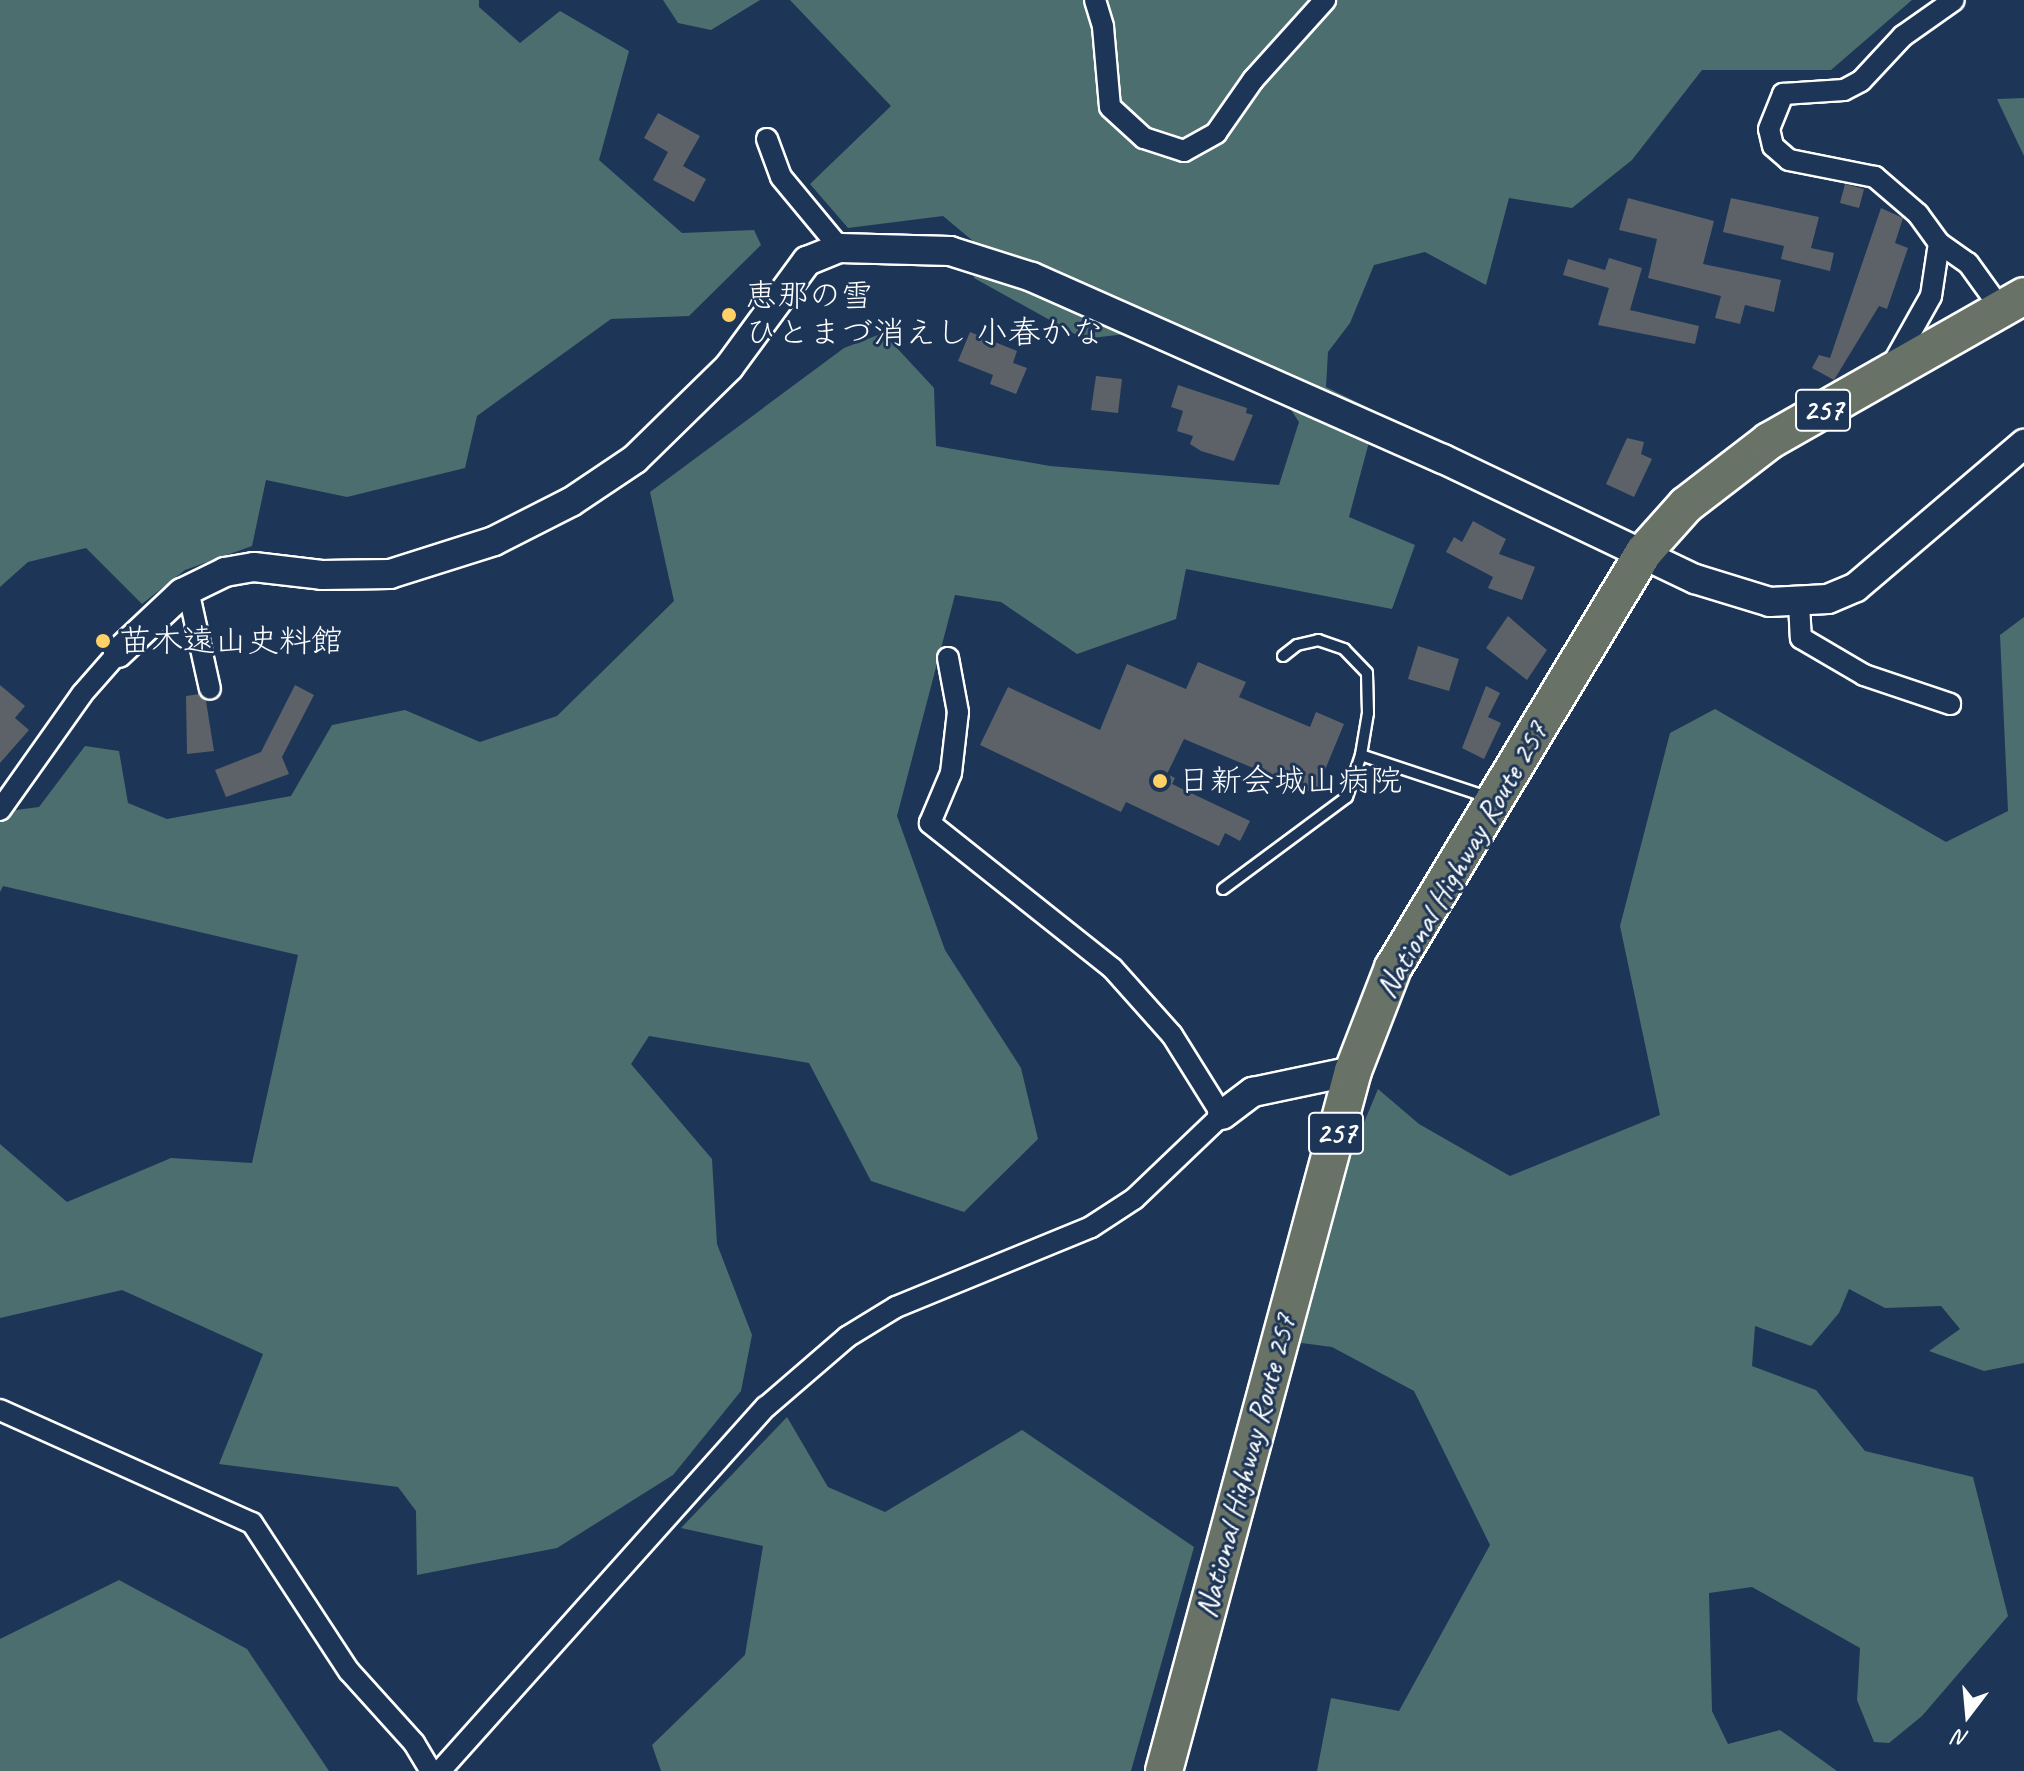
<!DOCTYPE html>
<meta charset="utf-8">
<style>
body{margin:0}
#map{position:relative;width:2024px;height:1771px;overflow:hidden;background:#1d3557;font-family:Caveat,"Klee One",sans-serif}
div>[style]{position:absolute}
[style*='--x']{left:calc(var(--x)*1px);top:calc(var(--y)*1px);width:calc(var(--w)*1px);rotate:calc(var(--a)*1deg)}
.green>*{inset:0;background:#4c6e6f}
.building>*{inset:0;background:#5d6268}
.roads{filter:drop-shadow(2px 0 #fff) drop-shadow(-2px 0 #fff) drop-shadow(0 2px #fff) drop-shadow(0 -2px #fff)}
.lane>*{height:10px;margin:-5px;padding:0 5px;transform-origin:5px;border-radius:5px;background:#1d3557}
.street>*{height:20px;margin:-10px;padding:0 10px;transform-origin:10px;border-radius:10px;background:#1d3557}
.secondary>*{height:28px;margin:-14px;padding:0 14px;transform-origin:14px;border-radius:14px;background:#1d3557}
.highway>*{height:36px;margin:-18px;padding:0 18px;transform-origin:18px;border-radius:18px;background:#697266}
.dots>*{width:22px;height:22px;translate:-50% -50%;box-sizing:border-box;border:4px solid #1d3557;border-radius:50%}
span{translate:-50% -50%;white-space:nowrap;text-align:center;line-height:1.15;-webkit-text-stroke:6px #1d3557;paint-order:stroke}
.shield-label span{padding:2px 6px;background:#1d3557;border:2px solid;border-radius:6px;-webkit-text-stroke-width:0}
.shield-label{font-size:30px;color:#fff;font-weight:700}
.poi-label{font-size:32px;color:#fff}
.left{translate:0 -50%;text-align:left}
.street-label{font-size:32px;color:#fff}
.north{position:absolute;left:1928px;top:1675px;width:80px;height:80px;-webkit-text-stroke:6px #1d3557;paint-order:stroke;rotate:196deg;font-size:22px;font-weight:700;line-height:32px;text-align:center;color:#fff}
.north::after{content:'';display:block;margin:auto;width:28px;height:36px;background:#fff;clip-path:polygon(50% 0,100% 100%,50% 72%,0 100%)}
</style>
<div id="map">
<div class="green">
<i style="clip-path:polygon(0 0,479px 0,479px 7px,520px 43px,560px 11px,629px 51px,599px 160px,682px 233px,754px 230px,761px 245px,689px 316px,611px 319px,477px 416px,465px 468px,347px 497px,266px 480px,252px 546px,185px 570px,142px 604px,86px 548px,28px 562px,0 587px)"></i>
<i style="clip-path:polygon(663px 0,760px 0,711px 30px,678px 23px)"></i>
<i style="clip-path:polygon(790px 0,1912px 0,1831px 70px,1702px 70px,1632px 160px,1572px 208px,1509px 198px,1486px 285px,1425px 252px,1374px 265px,1350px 323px,1328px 352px,1326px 387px,1377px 412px,1349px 517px,1415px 545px,1392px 609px,1186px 569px,1176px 619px,1077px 654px,1001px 602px,955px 595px,897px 816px,945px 950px,1021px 1068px,1038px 1139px,964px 1212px,871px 1181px,809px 1063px,649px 1036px,631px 1064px,712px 1159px,717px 1244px,752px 1335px,741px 1391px,673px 1475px,557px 1548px,417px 1575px,416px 1511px,398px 1487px,219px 1464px,263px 1354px,122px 1290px,0 1318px,0 1144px,67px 1202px,171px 1158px,252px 1163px,298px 955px,3px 886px,0 892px,0 812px,39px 807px,85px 746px,119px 751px,128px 803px,167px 819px,291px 796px,332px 725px,405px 710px,480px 742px,557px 716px,674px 601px,650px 492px,844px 348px,883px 333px,934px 388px,936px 446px,1050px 466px,1279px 485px,1299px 422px,1263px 368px,1174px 328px,1084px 339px,974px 278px,973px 241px,943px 216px,848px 228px,810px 184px,891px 106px)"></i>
<i style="clip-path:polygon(2024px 98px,2024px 156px,1997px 99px)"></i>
<i style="clip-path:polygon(2024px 617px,2024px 1363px,1984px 1371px,1929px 1351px,1960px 1329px,1941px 1306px,1885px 1308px,1849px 1289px,1839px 1313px,1811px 1346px,1755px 1326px,1752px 1366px,1816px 1390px,1865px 1451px,1973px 1477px,2008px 1616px,1922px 1716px,1889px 1743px,1874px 1742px,1857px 1700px,1860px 1648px,1752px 1587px,1709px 1593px,1712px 1711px,1728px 1744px,1780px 1730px,1837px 1771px,1317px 1771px,1331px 1698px,1399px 1711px,1490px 1545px,1414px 1391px,1332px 1347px,1294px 1342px,1330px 1204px,1378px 1089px,1419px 1124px,1510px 1176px,1660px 1115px,1620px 926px,1670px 733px,1715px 709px,1946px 842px,2008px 811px,2000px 635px)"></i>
<i style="clip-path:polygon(787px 1417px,828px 1487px,885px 1512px,1022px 1430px,1194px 1547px,1131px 1771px,661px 1771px,652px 1745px,745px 1655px,763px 1546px,681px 1528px)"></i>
<i style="clip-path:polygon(119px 1580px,247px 1649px,329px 1771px,0 1771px,0 1639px)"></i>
</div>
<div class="building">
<i style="clip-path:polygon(658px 113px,700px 136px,683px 166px,706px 179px,694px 202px,653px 180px,668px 152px,644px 138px)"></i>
<i style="clip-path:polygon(1845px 184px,1864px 189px,1859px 208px,1840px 203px)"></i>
<i style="clip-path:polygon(1628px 198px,1714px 221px,1703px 264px,1781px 280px,1774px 312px,1745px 305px,1740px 324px,1715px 318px,1721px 296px,1648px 278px,1657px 239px,1619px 230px)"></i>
<i style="clip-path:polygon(1731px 198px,1819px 217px,1811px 248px,1834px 253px,1830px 271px,1781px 259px,1784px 246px,1723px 232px)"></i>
<i style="clip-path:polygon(1881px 208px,1903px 218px,1895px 243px,1908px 248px,1887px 309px,1879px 306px,1834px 380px,1812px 368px,1819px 355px,1830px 358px)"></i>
<i style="clip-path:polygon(1609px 258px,1642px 268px,1630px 310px,1699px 326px,1695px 344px,1598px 325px,1609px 288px,1563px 275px,1568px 259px,1605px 270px)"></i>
<i style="clip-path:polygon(970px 332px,1017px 351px,1013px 363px,1027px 368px,1016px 394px,990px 384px,993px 375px,958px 361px)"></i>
<i style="clip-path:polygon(1096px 376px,1122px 379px,1118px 413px,1091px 410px)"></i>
<i style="clip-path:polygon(1178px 385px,1247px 408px,1246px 413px,1253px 415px,1234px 461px,1201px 451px,1190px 444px,1193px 436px,1177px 431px,1183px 411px,1171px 407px)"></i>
<i style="clip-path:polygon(1627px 438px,1644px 442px,1641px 454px,1652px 459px,1634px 497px,1606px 484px)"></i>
<i style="clip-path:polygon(1473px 521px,1506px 539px,1499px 554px,1535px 567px,1522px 600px,1488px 588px,1493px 577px,1446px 552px,1454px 537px,1462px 542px)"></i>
<i style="clip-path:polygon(1508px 616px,1547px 650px,1527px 680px,1486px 648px)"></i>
<i style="clip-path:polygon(1418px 646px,1459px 659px,1449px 691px,1408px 679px)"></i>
<i style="clip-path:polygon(1198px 662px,1246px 682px,1239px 697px,1310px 727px,1316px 712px,1344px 724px,1315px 794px,1184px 739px,1167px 774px,1175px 778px,1172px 784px,1250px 821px,1240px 841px,1225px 833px,1219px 846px,1126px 802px,1121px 812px,980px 745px,1008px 687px,1100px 730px,1127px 664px,1186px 689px)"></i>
<i style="clip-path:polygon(0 685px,25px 706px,15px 718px,29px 730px,0 763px)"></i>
<i style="clip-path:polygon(295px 685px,314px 695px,282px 757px,289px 774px,226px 797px,215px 770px,261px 752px)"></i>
<i style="clip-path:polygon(1486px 686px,1500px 693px,1488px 717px,1501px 723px,1484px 759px,1462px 748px)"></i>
<i style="clip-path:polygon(199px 694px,206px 701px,214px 751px,187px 754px,186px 696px)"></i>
</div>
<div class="roads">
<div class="lane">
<i style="--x:1283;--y:656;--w:18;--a:-38"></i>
<i style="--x:1297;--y:645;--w:22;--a:-13"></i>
<i style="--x:1318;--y:640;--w:28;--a:19"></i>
<i style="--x:1344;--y:649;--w:33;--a:46"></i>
<i style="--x:1367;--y:673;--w:40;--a:88.6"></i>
<i style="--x:1368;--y:713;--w:43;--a:99.5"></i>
<i style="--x:1223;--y:889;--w:154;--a:-36.6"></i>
<i style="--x:1347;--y:797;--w:44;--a:-71.6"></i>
<i style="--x:1361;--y:755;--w:133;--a:18.4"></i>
</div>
<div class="street">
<i style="--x:1095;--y:0;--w:28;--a:73"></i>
<i style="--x:1103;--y:27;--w:80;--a:85"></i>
<i style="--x:1110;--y:107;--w:46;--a:42.4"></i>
<i style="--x:1144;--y:138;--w:42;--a:18"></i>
<i style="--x:1184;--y:151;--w:37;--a:-29"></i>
<i style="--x:1216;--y:133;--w:65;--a:-55.1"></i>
<i style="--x:1253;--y:80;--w:108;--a:-48"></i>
<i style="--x:767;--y:139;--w:40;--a:69.8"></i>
<i style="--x:781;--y:177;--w:92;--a:50.3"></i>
<i style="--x:1939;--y:243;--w:35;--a:35"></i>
<i style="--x:1968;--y:263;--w:57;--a:54.3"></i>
<i style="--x:1890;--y:369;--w:84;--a:-60.7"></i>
<i style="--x:1931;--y:296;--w:54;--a:-81.4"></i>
<i style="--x:1939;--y:243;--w:36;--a:-126"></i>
<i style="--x:1918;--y:214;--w:57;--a:-139.3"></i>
<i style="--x:1875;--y:177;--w:88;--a:-168.8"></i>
<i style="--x:1789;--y:160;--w:21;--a:-139"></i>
<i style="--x:1773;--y:146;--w:17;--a:-103"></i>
<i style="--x:1769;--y:129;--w:38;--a:-68"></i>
<i style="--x:1783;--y:94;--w:61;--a:-3.8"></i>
<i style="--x:1844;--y:90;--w:19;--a:-28"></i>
<i style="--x:1861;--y:81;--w:62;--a:-47"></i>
<i style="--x:1903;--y:36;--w:62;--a:-35.2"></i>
<i style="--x:188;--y:590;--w:101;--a:77.5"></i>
<i style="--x:1799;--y:603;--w:35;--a:87"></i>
<i style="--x:1801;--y:638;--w:73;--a:30.4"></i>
<i style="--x:1864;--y:675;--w:91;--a:18.6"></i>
<i style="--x:0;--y:810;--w:142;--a:-54.7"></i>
<i style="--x:82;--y:694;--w:55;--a:-48.7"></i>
<i style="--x:0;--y:1410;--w:276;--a:24.2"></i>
<i style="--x:252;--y:1523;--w:177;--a:56.8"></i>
<i style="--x:349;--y:1671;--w:97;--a:47.9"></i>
<i style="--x:414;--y:1743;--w:33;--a:59"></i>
<i style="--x:440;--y:1771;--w:489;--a:-48.2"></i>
<i style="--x:766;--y:1407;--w:107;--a:-40.8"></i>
<i style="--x:847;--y:1337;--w:57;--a:-31.5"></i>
<i style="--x:896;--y:1307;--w:211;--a:-22.3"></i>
<i style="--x:1091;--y:1227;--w:51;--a:-33.1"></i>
<i style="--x:1134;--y:1199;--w:122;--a:-43.7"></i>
<i style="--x:1222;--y:1115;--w:94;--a:-122"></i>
<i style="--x:1172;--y:1035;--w:90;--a:-131.8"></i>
<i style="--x:1112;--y:968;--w:233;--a:-141.5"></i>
<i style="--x:930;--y:823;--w:54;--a:-67.2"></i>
<i style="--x:951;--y:773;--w:61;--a:-83.5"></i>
<i style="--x:958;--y:712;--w:55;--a:-100.5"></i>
</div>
<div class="secondary">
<i style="--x:118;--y:653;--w:88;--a:-43.2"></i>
<i style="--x:182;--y:593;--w:48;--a:-26"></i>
<i style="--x:225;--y:572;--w:29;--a:-10"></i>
<i style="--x:254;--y:567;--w:68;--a:6.7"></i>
<i style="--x:322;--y:575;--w:68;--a:-0.8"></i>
<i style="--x:390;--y:574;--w:109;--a:-17.6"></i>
<i style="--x:494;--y:541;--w:86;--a:-26.9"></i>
<i style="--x:571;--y:502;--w:77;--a:-33.9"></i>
<i style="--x:635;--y:459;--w:132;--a:-44.4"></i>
<i style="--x:729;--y:367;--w:132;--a:-53.7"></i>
<i style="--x:807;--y:261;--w:35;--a:-22"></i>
<i style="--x:840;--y:248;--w:110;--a:1.6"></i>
<i style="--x:950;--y:251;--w:86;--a:17.6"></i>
<i style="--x:1032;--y:277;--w:449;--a:23.9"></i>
<i style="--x:1443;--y:459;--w:279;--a:25.5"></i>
<i style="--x:1695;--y:579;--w:78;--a:17"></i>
<i style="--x:1770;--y:602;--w:58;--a:-3"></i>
<i style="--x:1828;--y:599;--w:30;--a:-23"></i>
<i style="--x:1856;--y:587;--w:221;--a:-40.4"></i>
<i style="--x:1222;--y:1115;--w:39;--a:-37"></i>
<i style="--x:1253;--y:1092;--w:102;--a:-11.9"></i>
</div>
<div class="highway">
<i style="--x:1164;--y:1771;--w:725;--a:-74.89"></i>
<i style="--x:1353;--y:1071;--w:110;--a:-68.8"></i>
<i style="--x:1393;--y:968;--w:486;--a:-58.9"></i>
<i style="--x:1644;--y:552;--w:63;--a:-48.2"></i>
<i style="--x:1686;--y:505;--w:105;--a:-37.6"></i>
<i style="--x:1769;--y:441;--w:293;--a:-29.6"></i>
</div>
</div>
<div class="dots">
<i style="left:729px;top:315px;background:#ffd166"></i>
<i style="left:103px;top:641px;background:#ffd166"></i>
<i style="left:1160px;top:781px;background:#ffd166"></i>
</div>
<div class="shield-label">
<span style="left:1823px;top:410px">257</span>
<span style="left:1336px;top:1133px">257</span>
</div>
<div class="poi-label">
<span class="left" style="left:745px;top:315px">恵那の雪<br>ひとまづ消えし 小春かな</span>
<span class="left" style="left:119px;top:641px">苗木遠山史料館</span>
<span class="left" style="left:1178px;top:781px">日新会城山病院</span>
</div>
<div class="street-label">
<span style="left:1462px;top:860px;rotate:-60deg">National Highway Route 257</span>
<span style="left:1246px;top:1466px;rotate:-75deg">National Highway Route 257</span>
</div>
<div class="north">N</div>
</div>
